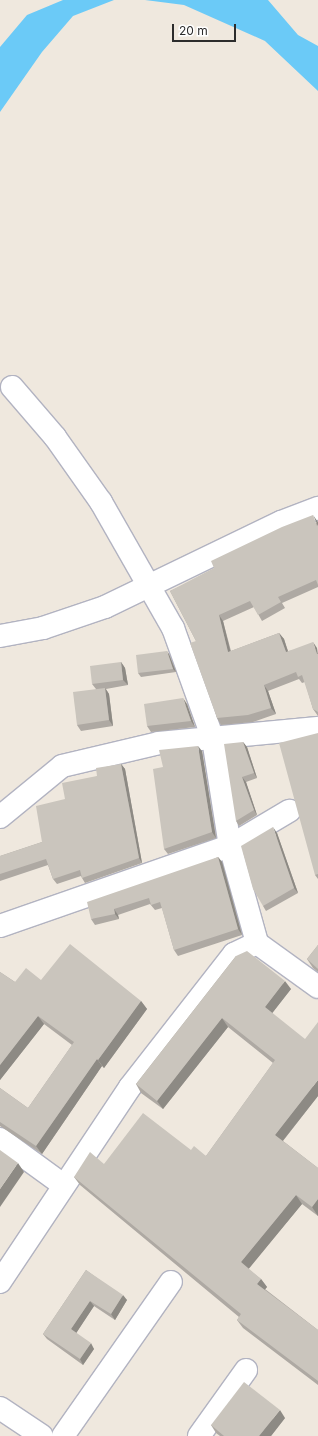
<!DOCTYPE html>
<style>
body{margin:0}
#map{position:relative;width:318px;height:1436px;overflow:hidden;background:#efe8de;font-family:Inter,sans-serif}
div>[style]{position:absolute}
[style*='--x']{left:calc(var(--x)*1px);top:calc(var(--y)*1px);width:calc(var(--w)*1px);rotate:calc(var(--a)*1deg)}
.water>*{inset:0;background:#6bcaf7}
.roads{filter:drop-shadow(1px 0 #b2b3c1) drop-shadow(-1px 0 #b2b3c1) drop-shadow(0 1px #b2b3c1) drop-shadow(0 -1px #b2b3c1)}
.minor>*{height:22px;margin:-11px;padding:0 11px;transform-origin:11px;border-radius:11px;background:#fff}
.wall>*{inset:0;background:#aea9a3}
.shaded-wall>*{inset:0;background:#8d8a84}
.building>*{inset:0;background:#cac5bd}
span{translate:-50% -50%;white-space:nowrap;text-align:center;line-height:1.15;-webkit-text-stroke:3.5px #fff;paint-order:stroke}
.scale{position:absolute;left:172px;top:24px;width:64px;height:18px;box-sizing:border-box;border:2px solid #2c2c2c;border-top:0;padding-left:5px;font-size:12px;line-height:14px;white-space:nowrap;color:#2c2c2c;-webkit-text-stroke:3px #fff;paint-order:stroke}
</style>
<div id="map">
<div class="water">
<i style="clip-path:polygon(63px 0,114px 0,73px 16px,42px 52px,0 112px,0 47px,27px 15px)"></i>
<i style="clip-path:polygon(145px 0,268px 0,298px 35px,318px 46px,318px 91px,265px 41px,184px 5px)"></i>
</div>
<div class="roads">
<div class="minor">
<i style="--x:12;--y:387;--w:66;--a:49.3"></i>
<i style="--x:55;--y:437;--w:80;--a:54.7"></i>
<i style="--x:101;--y:502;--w:145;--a:60.3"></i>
<i style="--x:173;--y:628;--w:118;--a:70.2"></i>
<i style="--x:213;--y:739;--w:108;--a:81"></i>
<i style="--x:230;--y:846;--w:69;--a:-30.7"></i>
<i style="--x:0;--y:636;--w:44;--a:-10.5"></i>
<i style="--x:43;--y:628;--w:65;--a:-18.7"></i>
<i style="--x:105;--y:607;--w:195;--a:-25.8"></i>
<i style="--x:281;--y:522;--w:40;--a:-21"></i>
<i style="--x:0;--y:817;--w:80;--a:-39.4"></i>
<i style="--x:62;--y:766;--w:100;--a:-13.3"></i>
<i style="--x:159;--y:743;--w:160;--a:-5.4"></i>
<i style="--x:0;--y:926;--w:244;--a:-19.2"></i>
<i style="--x:230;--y:846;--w:101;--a:74.4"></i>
<i style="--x:257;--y:943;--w:75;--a:35.8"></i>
<i style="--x:0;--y:1139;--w:78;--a:36.1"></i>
<i style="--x:0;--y:1282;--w:234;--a:-56.3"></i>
<i style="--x:130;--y:1087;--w:169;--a:-52"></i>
<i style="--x:234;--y:954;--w:25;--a:-26"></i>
<i style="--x:0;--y:1408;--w:50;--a:33.7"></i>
<i style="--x:63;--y:1436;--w:188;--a:-55"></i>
<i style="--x:199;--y:1436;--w:81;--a:-54.5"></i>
</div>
</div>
<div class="wall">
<i style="clip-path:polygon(318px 522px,318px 587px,282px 603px,285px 608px,262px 621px,254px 607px,223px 621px,231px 651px,279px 633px,284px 639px,288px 651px,317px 648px,318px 716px,313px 709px,305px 682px,302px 683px,299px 679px,268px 691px,276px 714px,253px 722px,221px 725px,217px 718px,196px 641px,170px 591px)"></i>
<i style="clip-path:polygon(169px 654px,176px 672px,141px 677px,138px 673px)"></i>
<i style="clip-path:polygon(121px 662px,125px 668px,128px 685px,106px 689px,109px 694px,113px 726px,81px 731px,77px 725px,96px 689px,92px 684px)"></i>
<i style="clip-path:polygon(187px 704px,195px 727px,151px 732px,147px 726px)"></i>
<i style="clip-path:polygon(318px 733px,318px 879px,315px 875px)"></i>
<i style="clip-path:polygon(243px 742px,247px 747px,257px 778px,246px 782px,257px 815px,239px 826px,236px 821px)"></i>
<i style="clip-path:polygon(202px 751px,216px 838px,168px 854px,164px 849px,163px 767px)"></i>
<i style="clip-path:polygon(121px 764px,125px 769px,142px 863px,85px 883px,82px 878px,81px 876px,57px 884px,53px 879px,48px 865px,0 881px,0 856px,42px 842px,97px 776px)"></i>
<i style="clip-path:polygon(277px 833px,298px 893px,266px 911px,263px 906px)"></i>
<i style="clip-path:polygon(218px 857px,222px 862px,242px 935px,178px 956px,174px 950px,162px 908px,155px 910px,150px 904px,118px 915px,119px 919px,95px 925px,91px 919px)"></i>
<i style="clip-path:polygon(318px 945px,318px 972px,313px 968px,307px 959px)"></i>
<i style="clip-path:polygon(236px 956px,291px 989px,272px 1013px,318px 1096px,283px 1141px,318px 1168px,318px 1216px,302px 1204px,248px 1269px,261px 1279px,267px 1287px,265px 1289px,318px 1330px,318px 1385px,243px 1328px,237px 1320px,239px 1317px,80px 1185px,74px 1177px,104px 1164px,191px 1150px,206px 1156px,273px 1063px,228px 1027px,163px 1109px,141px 1093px,136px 1084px)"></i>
<i style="clip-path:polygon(0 972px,15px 982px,41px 980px,141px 1001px,147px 1009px,104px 1068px,102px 1066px,42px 1154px,0 1126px,0 1088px,28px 1108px,72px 1045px,44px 1024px,0 1080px)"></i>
<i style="clip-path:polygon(86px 1270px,127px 1300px,115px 1320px,94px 1306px,76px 1333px,94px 1349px,83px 1365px,47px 1339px,43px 1334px)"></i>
<i style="clip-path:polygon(285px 1418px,271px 1436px,220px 1436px,216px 1433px,211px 1425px)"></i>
</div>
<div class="shaded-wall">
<i style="clip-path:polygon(313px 515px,318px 522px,318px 526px)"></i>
<i style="clip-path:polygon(219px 615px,223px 621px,232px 658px,228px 652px)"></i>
<i style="clip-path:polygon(279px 633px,284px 639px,290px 658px,286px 652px)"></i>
<i style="clip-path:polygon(313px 642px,317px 648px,318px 655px,317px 654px)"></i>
<i style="clip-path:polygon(167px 651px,169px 654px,176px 672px,173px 669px)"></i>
<i style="clip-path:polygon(121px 662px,125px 668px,128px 685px,123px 680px)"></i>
<i style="clip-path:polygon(264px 685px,268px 691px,276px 714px,271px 708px)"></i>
<i style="clip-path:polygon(105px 688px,109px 694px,113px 726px,109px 720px)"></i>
<i style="clip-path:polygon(183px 698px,187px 704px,195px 727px,191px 721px)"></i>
<i style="clip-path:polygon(243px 742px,247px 747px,257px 778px,254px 773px)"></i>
<i style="clip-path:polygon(198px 746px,202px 751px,216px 838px,212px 832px)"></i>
<i style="clip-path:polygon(121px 764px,125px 769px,142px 863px,139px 858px)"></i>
<i style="clip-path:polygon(242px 777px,246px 782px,257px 815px,254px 810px)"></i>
<i style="clip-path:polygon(273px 827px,277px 833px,298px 893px,294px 888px)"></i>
<i style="clip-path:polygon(218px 857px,222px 862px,242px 935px,238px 929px)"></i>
<i style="clip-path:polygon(114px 909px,118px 915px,119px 919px,115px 914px)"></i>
<i style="clip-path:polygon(285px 981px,291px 989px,270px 1016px,265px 1007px)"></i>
<i style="clip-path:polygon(141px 1001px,147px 1009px,104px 1068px,98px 1060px)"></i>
<i style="clip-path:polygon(38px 1016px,44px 1024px,0 1080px,0 1065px)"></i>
<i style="clip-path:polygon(222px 1018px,228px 1027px,163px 1109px,157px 1101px)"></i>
<i style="clip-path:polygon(97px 1059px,102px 1066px,42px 1154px,36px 1146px)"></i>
<i style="clip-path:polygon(318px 1080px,318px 1096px,281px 1143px,275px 1135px)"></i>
<i style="clip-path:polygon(18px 1163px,24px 1172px,0 1207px,0 1189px)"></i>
<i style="clip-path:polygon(296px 1195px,302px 1204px,247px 1271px,241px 1262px)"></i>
<i style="clip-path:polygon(318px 1199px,318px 1216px,312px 1207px)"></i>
<i style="clip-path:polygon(261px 1279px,267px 1287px,263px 1292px,257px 1284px)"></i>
<i style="clip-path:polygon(123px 1295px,127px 1300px,115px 1320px,111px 1314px)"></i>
<i style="clip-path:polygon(90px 1301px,94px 1306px,75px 1335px,71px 1329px)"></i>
<i style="clip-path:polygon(91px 1343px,94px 1349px,83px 1365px,80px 1359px)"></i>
<i style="clip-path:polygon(280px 1410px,285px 1418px,271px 1436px,259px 1436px)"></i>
</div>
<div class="building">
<i style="clip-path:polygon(313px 515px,317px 526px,318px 525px,318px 585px,316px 580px,278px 597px,281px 602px,258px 615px,250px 601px,219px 615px,228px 652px,279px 633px,286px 652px,313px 642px,317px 654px,318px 654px,318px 712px,313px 709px,302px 675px,298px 677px,296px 672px,264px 685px,271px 708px,248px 715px,217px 718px,190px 643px,196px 641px,170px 591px,214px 568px,211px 561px,282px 527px)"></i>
<i style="clip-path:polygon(167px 651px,173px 669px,138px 673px,136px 655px)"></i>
<i style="clip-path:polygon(121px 662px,123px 680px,92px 684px,90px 666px)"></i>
<i style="clip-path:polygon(105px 688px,109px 720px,77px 725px,73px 692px)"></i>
<i style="clip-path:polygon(183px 698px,191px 721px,147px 726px,144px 704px)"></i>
<i style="clip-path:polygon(318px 733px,318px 874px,315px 875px,279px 743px)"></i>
<i style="clip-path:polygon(243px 742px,254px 773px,242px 777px,254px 810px,236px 821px,224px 744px)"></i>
<i style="clip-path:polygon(198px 746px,212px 832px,164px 849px,153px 769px,163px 767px,159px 750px)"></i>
<i style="clip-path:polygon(121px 764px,139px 858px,82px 878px,80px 870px,53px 879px,46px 859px,0 874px,0 856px,42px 842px,36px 806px,65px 799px,62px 783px,97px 776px,96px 768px)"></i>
<i style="clip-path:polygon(273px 827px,294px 888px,263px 906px,253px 889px,241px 846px)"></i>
<i style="clip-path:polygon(218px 857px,238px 929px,174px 950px,160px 902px,151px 905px,149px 898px,114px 909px,115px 914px,91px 919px,87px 902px)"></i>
<i style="clip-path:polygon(70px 944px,141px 1001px,98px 1060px,97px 1059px,36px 1146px,0 1122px,0 1088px,28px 1108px,74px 1042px,38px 1016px,0 1065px,0 972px,15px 982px,26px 968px,41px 980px)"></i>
<i style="clip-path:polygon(318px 945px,318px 969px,307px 959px)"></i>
<i style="clip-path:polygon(247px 951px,285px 981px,265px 1007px,305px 1039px,318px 1022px,318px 1080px,275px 1135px,318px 1168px,318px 1199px,312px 1207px,296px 1195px,241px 1262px,261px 1279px,257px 1284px,318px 1330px,318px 1381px,237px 1320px,241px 1314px,74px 1177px,90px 1152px,104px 1164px,143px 1113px,191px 1150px,194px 1146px,206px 1156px,275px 1060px,222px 1018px,157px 1101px,136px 1084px,236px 956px)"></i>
<i style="clip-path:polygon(0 1150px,18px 1163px,0 1189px)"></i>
<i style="clip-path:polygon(86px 1270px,123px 1295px,111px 1314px,90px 1301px,71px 1329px,91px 1343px,80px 1359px,43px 1334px)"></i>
<i style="clip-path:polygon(244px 1382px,280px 1410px,259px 1436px,224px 1436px,211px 1425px)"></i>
</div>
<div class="scale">20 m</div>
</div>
